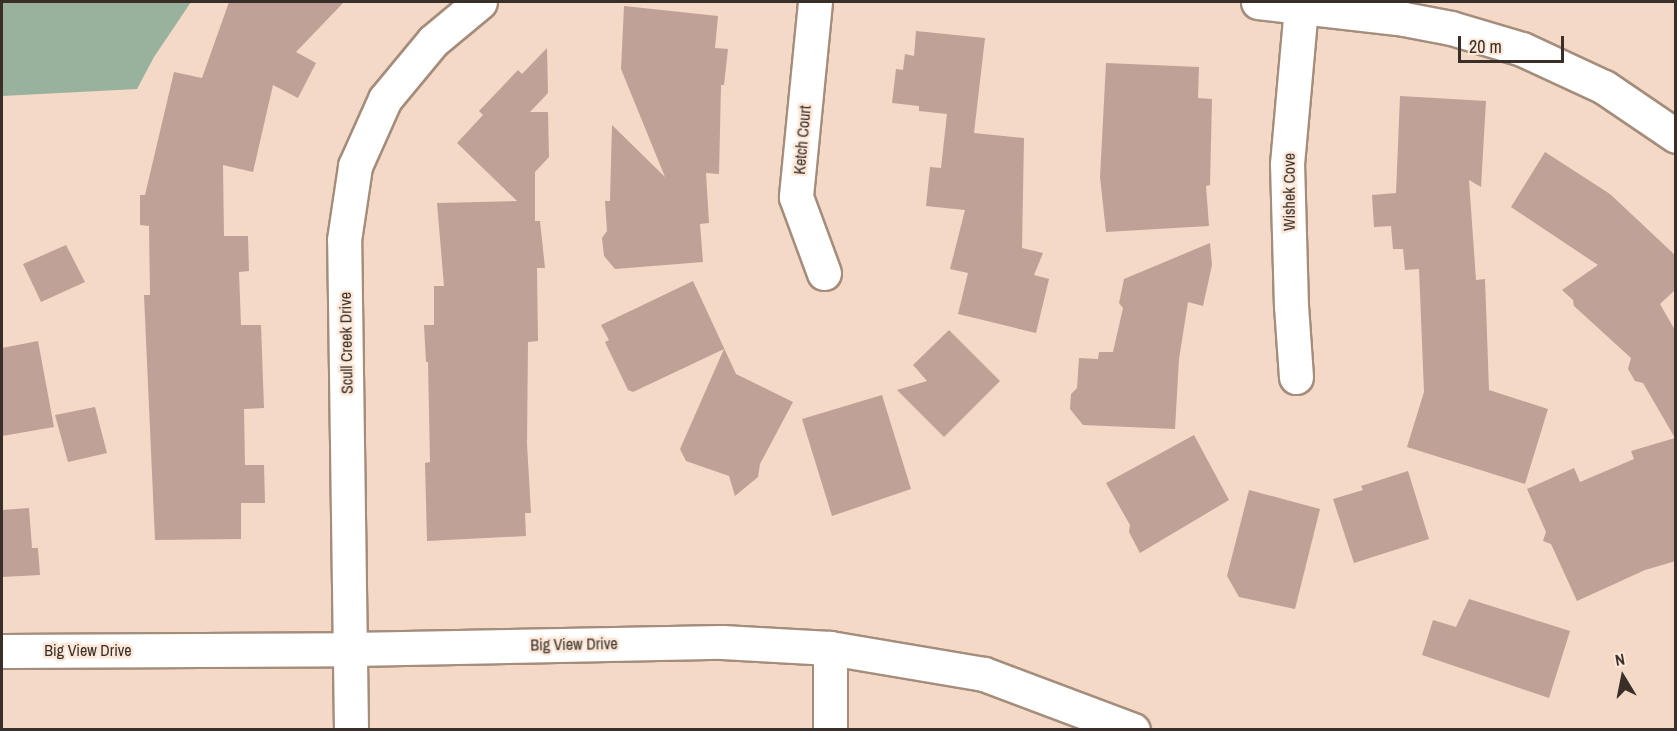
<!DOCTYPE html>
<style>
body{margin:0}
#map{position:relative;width:1677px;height:731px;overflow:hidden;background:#f3d9c6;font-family:"Archivo Narrow",sans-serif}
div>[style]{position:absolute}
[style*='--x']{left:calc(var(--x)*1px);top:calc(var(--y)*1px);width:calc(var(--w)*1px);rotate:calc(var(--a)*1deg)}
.forest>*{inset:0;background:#98b29e}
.building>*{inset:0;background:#bfa197}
.roads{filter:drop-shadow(2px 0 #a58d7c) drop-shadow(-2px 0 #a58d7c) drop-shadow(0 2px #a58d7c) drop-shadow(0 -2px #a58d7c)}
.minor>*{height:33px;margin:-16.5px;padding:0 16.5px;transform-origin:16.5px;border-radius:16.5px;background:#fff}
span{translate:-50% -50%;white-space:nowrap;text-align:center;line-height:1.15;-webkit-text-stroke:5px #fce7d8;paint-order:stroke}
.street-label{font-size:16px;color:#392f28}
.frame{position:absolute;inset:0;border:3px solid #392f28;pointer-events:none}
.north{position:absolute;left:1593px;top:647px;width:60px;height:60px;-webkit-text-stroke:4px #fce7d8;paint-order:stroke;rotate:350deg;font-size:16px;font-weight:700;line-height:24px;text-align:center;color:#392f28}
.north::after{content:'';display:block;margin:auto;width:21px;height:27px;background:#392f28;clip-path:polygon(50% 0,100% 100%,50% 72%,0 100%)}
.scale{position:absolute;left:1458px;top:36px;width:106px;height:27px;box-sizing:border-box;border:3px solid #392f28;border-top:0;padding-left:8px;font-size:18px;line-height:21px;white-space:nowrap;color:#392f28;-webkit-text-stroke:4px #fce7d8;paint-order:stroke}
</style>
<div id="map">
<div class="forest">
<i style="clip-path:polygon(2px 2px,191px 2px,154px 57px,137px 89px,2px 96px)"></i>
</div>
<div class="building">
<i style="clip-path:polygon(229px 2px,344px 2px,296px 52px,316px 63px,298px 98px,273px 85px,253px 172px,223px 165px,224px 236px,248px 236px,249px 271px,239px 272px,241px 325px,261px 325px,264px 408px,244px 409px,245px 465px,264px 465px,265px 503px,241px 503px,241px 539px,155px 540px,144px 295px,150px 295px,149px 226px,140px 225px,140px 195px,145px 195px,174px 72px,202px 78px)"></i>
<i style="clip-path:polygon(624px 6px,718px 16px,715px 48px,728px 49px,724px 85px,721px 85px,719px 174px,706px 173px,709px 223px,700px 224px,703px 262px,615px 269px,604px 256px,602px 238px,607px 231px,605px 201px,610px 201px,612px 125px,665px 177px,621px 69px)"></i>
<i style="clip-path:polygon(916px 31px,985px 38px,974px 133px,1024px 138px,1022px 248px,1043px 253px,1034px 275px,1049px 279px,1036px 333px,958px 314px,968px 273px,950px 269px,965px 210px,926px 206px,930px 167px,941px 168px,947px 114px,919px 111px,919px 106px,892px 103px,896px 69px,903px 70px,905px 54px,914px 56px)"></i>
<i style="clip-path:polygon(547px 48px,548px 93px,530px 112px,548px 112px,549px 157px,535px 172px,535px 221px,540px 221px,545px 268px,537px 268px,538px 341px,528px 342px,527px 444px,531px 513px,525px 513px,526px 536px,427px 541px,425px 463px,430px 462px,428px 362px,426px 362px,424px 325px,434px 325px,434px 286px,444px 286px,437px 203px,517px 201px,457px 143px,483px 115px,479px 111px,518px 70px,522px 74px)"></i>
<i style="clip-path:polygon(1106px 63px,1199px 67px,1198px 98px,1212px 99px,1210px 185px,1206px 186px,1209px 226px,1106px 232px,1100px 177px)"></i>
<i style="clip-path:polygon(1400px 96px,1486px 101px,1481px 187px,1469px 180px,1476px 280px,1485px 279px,1489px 390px,1548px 409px,1525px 484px,1407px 447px,1424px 392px,1419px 269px,1405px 270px,1403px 249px,1393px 249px,1391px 226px,1374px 227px,1372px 195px,1396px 193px)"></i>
<i style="clip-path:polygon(1545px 152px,1610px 194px,1676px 256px,1676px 289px,1660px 304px,1676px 332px,1676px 561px,1645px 570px,1577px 601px,1551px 544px,1543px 541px,1546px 532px,1527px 489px,1574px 468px,1580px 482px,1634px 459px,1631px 451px,1675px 438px,1643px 383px,1635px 381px,1628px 369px,1631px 358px,1574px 306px,1573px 300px,1562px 290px,1598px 265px,1511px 207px)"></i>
<i style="clip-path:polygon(1210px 243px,1212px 265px,1203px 306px,1188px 302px,1179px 359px,1175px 429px,1083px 425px,1070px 409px,1071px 394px,1077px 388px,1079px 358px,1098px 359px,1099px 352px,1113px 352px,1123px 308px,1119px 303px,1124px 279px)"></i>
<i style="clip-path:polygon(66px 245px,85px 282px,41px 302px,23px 264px)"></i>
<i style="clip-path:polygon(693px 281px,736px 374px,793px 402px,760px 464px,758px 477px,735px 496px,729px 476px,686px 461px,680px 449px,724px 349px,633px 392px,628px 390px,605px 342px,609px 340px,601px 325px)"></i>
<i style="clip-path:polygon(949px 330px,1000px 381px,944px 437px,897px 390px,927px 381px,913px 365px)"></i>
<i style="clip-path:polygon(38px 341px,54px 427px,2px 436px,2px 348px)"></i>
<i style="clip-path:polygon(882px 395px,911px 489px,832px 516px,802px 419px)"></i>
<i style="clip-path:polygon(95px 407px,107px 453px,68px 462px,55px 415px)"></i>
<i style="clip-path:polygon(1194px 435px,1229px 500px,1140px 553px,1129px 532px,1130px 525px,1106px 483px)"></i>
<i style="clip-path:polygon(1408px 471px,1429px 539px,1354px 563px,1333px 499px,1363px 490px,1361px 486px)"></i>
<i style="clip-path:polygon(1249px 490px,1320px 509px,1295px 609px,1239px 597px,1227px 576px)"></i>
<i style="clip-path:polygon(29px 508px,32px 548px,38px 548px,40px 575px,2px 577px,2px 510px)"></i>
<i style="clip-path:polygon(1469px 599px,1570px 631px,1549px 698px,1422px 655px,1433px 620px,1456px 627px)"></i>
</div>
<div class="roads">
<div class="minor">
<i style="--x:815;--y:2;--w:196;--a:95.6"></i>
<i style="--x:796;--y:197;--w:81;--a:69.8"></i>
<i style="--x:1258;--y:2;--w:147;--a:6.6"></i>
<i style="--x:1404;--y:19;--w:48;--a:10.8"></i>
<i style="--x:1451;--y:28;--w:74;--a:16.5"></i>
<i style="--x:1522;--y:49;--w:90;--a:24.9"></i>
<i style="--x:1604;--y:87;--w:87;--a:34.2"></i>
<i style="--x:1296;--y:377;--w:71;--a:-94"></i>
<i style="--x:1291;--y:306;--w:142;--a:-91.6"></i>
<i style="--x:1287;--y:164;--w:159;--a:-84.9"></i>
<i style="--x:830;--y:648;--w:82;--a:90"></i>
<i style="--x:2;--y:651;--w:349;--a:-0.3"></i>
<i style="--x:351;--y:649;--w:371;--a:-1.1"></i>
<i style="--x:722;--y:642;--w:108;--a:3.2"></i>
<i style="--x:830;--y:648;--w:156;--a:9.6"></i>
<i style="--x:984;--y:674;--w:159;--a:20.6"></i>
<i style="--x:351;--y:730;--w:490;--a:-90.8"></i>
<i style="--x:344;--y:240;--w:75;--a:-81.5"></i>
<i style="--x:355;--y:166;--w:73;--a:-65.9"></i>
<i style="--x:385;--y:99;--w:75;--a:-50.4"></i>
<i style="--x:433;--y:41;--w:61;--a:-39.7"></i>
</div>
</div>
<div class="street-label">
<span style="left:802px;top:140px;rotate:-85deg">Ketch Court</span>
<span style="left:1289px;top:192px;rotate:-90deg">Wishek Cove</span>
<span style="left:346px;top:343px;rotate:-91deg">Scull Creek Drive</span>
<span style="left:574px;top:644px;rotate:-1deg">Big View Drive</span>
<span style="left:88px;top:650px">Big View Drive</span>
</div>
<div class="frame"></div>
<div class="north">N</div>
<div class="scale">20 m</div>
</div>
